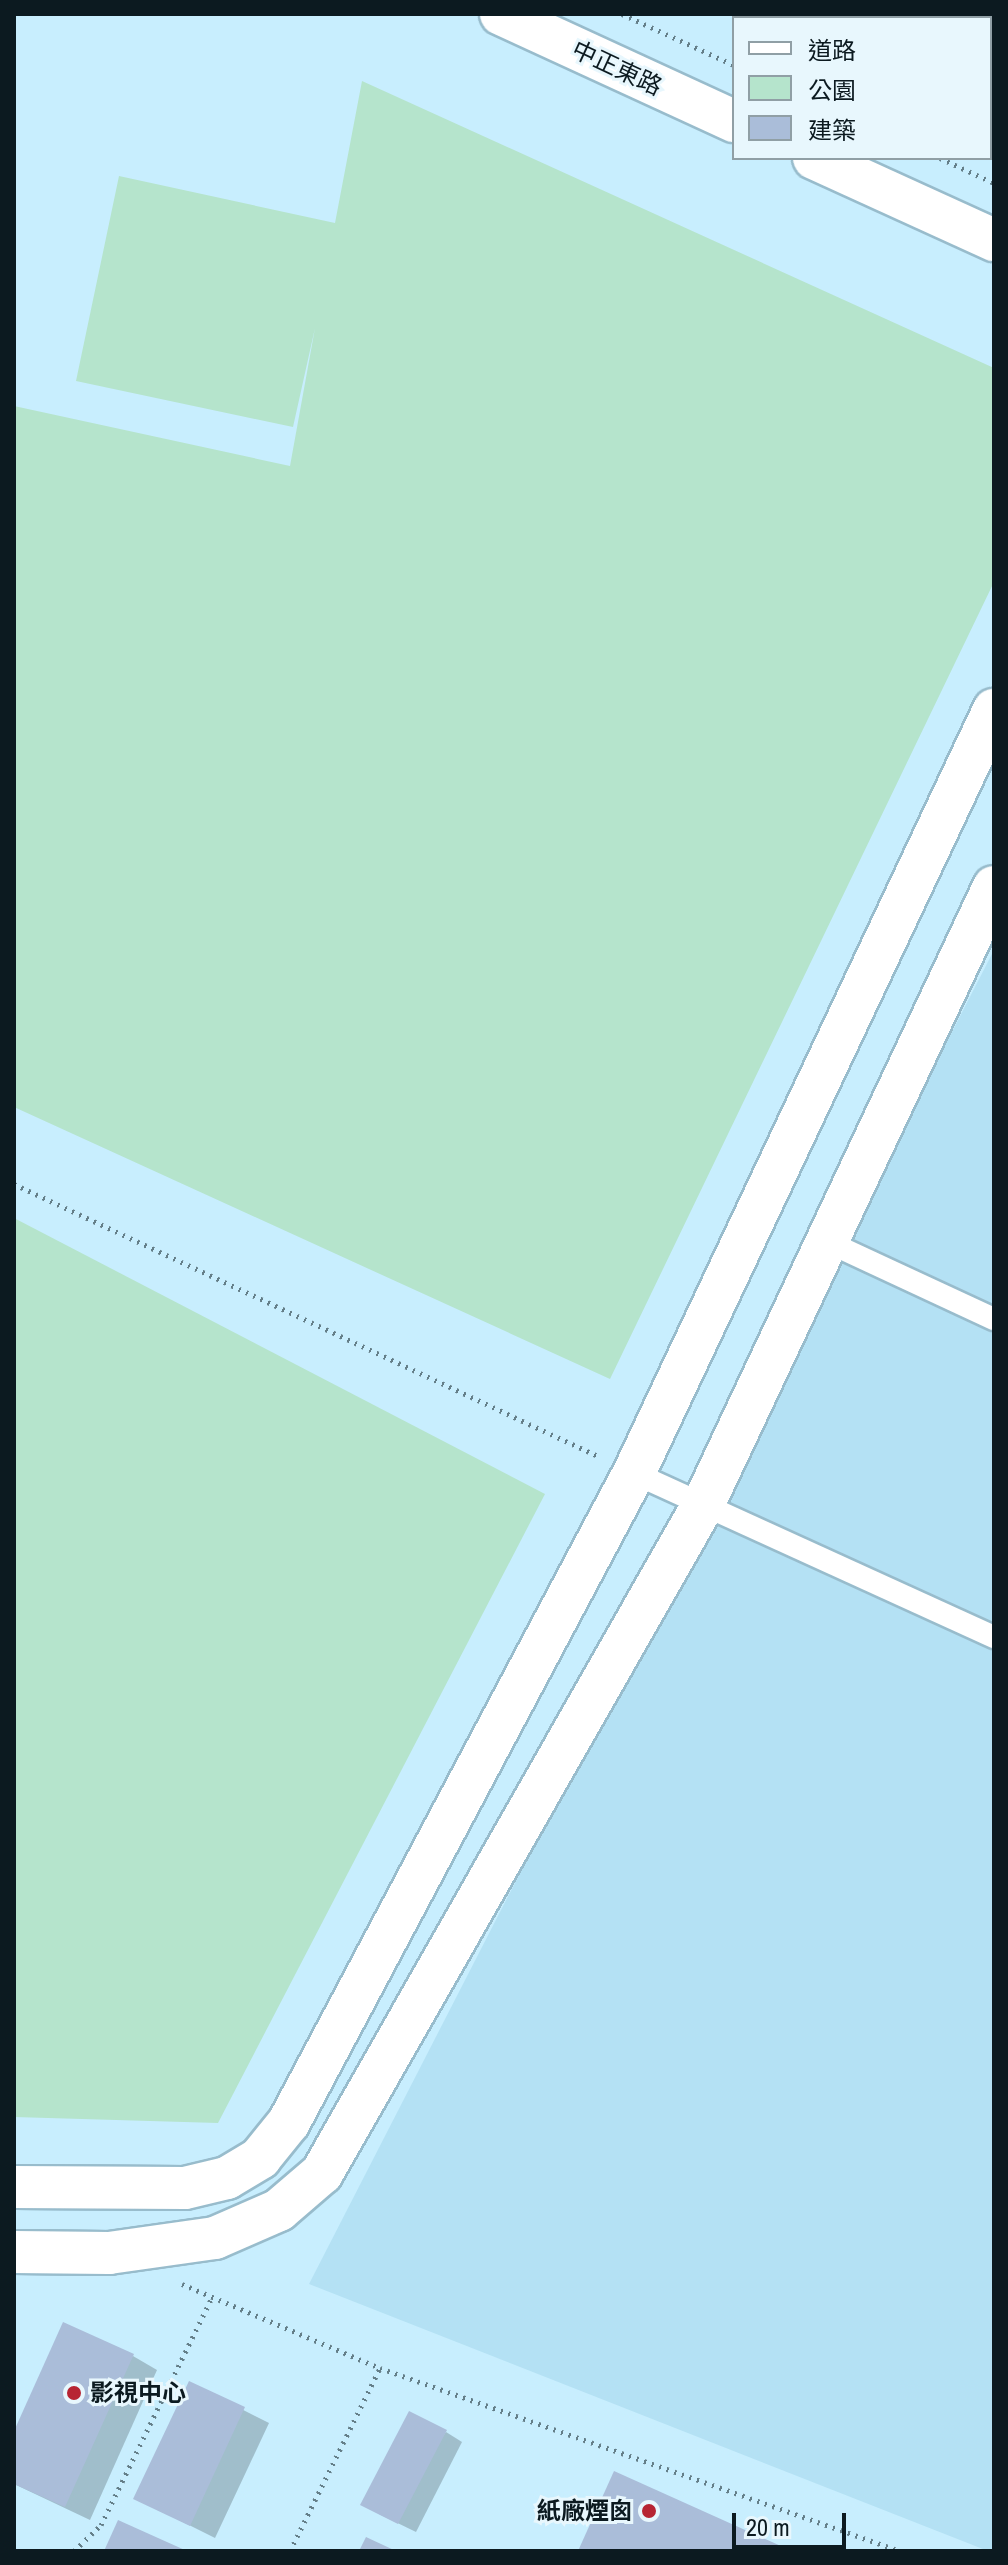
<!DOCTYPE html>
<meta charset="utf-8">
<style>
body{margin:0}
#map{position:relative;width:1008px;height:2565px;overflow:hidden;background:#c8eefe;font-family:"Archivo Narrow","Noto Sans TC",sans-serif}
div>[style]{position:absolute}
[style*='--x']{left:calc(var(--x)*1px);top:calc(var(--y)*1px);width:calc(var(--w)*1px);rotate:calc(var(--a)*1deg)}
.built>*{inset:0;background:#b4e1f4}
.green>*{inset:0;background:#b5e4cc}
.shadow>*{inset:0;background:#0003}
.canal>*{height:40px;margin:-20px;padding:0 20px;transform-origin:20px;border-radius:20px;background:#c4c0f7}
.building>*{inset:0;background:#aabdd9}
.path>*{height:5px;margin-top:-2.5px;transform-origin:0;background:repeating-linear-gradient(90deg,#647e88 0 2px,transparent 0 8px)}
.roads{filter:drop-shadow(2px 0 #98bccc) drop-shadow(-2px 0 #98bccc) drop-shadow(0 2px #98bccc) drop-shadow(0 -2px #98bccc)}
.lane>*{height:22px;margin:-11px;padding:0 11px;transform-origin:11px;border-radius:11px;background:#fff}
.street>*{height:42px;margin:-21px;padding:0 21px;transform-origin:21px;border-radius:21px;background:#fff}
.dots>*{width:22px;height:22px;translate:-50% -50%;box-sizing:border-box;border:4px solid #e8f7fd;border-radius:50%}
span{translate:-50% -50%;white-space:nowrap;text-align:center;line-height:1.15;-webkit-text-stroke:6px #e8f7fd;paint-order:stroke}
.street-label{font-size:24px;color:#0c1a20}
.poi-label{font-size:24px;color:#0c1a20;font-weight:700}
.left{translate:0 -50%;text-align:left}
.right{translate:-100% -50%;text-align:right}
.frame{position:absolute;inset:0;border:16px solid #0c1a20;pointer-events:none}
.legend{position:absolute;left:732px;top:16px;width:260px;height:144px;box-sizing:border-box;background:#e8f7fd;border:2px solid #909fa5;margin:0;padding:10px 14px;list-style:none;font-size:24px;color:#0c1a20}
.legend li{display:flex;align-items:center;gap:16px;height:40px}
.legend b{width:40px;border:2px solid #909fa5}
.scale{position:absolute;left:732px;top:2513px;width:114px;height:36px;box-sizing:border-box;border:4px solid #0c1a20;border-top:0;padding-left:10px;font-size:24px;line-height:28px;white-space:nowrap;color:#0c1a20;-webkit-text-stroke:6px #e8f7fd;paint-order:stroke}
</style>
<div id="map">
<div class="built">
<i style="clip-path:polygon(838px 14px,994px 14px,994px 94px,990px 18px)"></i>
<i style="clip-path:polygon(994px 950px,994px 2551px,988px 2551px,309px 2284px)"></i>
</div>
<div class="green">
<i style="clip-path:polygon(362px 81px,994px 368px,994px 582px,610px 1379px,14px 1107px,14px 406px,290px 466px,315px 328px,293px 427px,76px 381px,119px 176px,335px 223px)"></i>
<i style="clip-path:polygon(14px 1218px,545px 1494px,218px 2123px,14px 2117px)"></i>
</div>
<div class="shadow">
<i style="clip-path:polygon(133px 2356px,157px 2370px,90px 2520px,14px 2484px,14px 2436px)"></i>
<i style="clip-path:polygon(190px 2383px,269px 2423px,215px 2538px,135px 2498px)"></i>
<i style="clip-path:polygon(446px 2432px,462px 2442px,416px 2532px,379px 2514px)"></i>
</div>
<div class="canal">
<i style="--x:798;--y:14;--w:10;--a:24"></i>
<i style="--x:990;--y:102;--w:4;--a:27"></i>
</div>
<div class="building">
<i style="clip-path:polygon(63px 2322px,134px 2354px,65px 2507px,14px 2484px,14px 2431px)"></i>
<i style="clip-path:polygon(189px 2381px,245px 2407px,190px 2526px,133px 2499px)"></i>
<i style="clip-path:polygon(409px 2411px,447px 2430px,398px 2524px,360px 2505px)"></i>
<i style="clip-path:polygon(614px 2471px,792px 2551px,578px 2551px)"></i>
<i style="clip-path:polygon(118px 2520px,187px 2551px,104px 2551px)"></i>
<i style="clip-path:polygon(366px 2537px,396px 2551px,359px 2551px)"></i>
</div>
<div class="path">
<i style="--x:622;--y:14;--w:123;--a:24.5"></i>
<i style="--x:940;--y:158;--w:60;--a:24.8"></i>
<i style="--x:14;--y:1184;--w:646;--a:24.98"></i>
<i style="--x:182;--y:2284;--w:215;--a:23"></i>
<i style="--x:380;--y:2368;--w:551;--a:19.39"></i>
<i style="--x:74;--y:2551;--w:37;--a:-44"></i>
<i style="--x:101;--y:2525;--w:254;--a:-64"></i>
<i style="--x:290;--y:2551;--w:204;--a:-63.8"></i>
</div>
<div class="roads">
<div class="lane">
<i style="--x:828;--y:1242;--w:183;--a:24.9"></i>
<i style="--x:634;--y:1473;--w:396;--a:24.5"></i>
</div>
<div class="street">
<i style="--x:501;--y:14;--w:256;--a:24.7"></i>
<i style="--x:814;--y:158;--w:198;--a:24.5"></i>
<i style="--x:14;--y:2187;--w:171;--a:0.3"></i>
<i style="--x:185;--y:2188;--w:43;--a:-13.4"></i>
<i style="--x:227;--y:2178;--w:39;--a:-31"></i>
<i style="--x:260;--y:2158;--w:46;--a:-51.1"></i>
<i style="--x:289;--y:2122;--w:735;--a:-62.01"></i>
<i style="--x:634;--y:1473;--w:844;--a:-64.74"></i>
<i style="--x:14;--y:2252;--w:95;--a:0.6"></i>
<i style="--x:109;--y:2253;--w:107;--a:-8.1"></i>
<i style="--x:215;--y:2238;--w:70;--a:-23.6"></i>
<i style="--x:279;--y:2210;--w:57;--a:-40.7"></i>
<i style="--x:322;--y:2173;--w:769;--a:-60.3"></i>
<i style="--x:703;--y:1505;--w:683;--a:-64.79"></i>
</div>
</div>
<div class="dots">
<i style="left:74px;top:2393px;background:#b72533"></i>
<i style="left:649px;top:2511px;background:#b72533"></i>
</div>
<div class="street-label">
<span style="left:617px;top:68px;rotate:25deg">中正東路</span>
</div>
<div class="poi-label">
<span class="left" style="left:90px;top:2393px">影視中心</span>
<span class="right" style="left:633px;top:2511px">紙廠煙囪</span>
</div>
<div class="frame"></div>
<ul class="legend">
<li><b style="height:10px;background:#fff"></b>道路</li>
<li><b style="height:22px;background:#b5e4cc"></b>公園</li>
<li><b style="height:22px;background:#aabdd9"></b>建築</li>
</ul>
<div class="scale">20 m</div>
</div>
